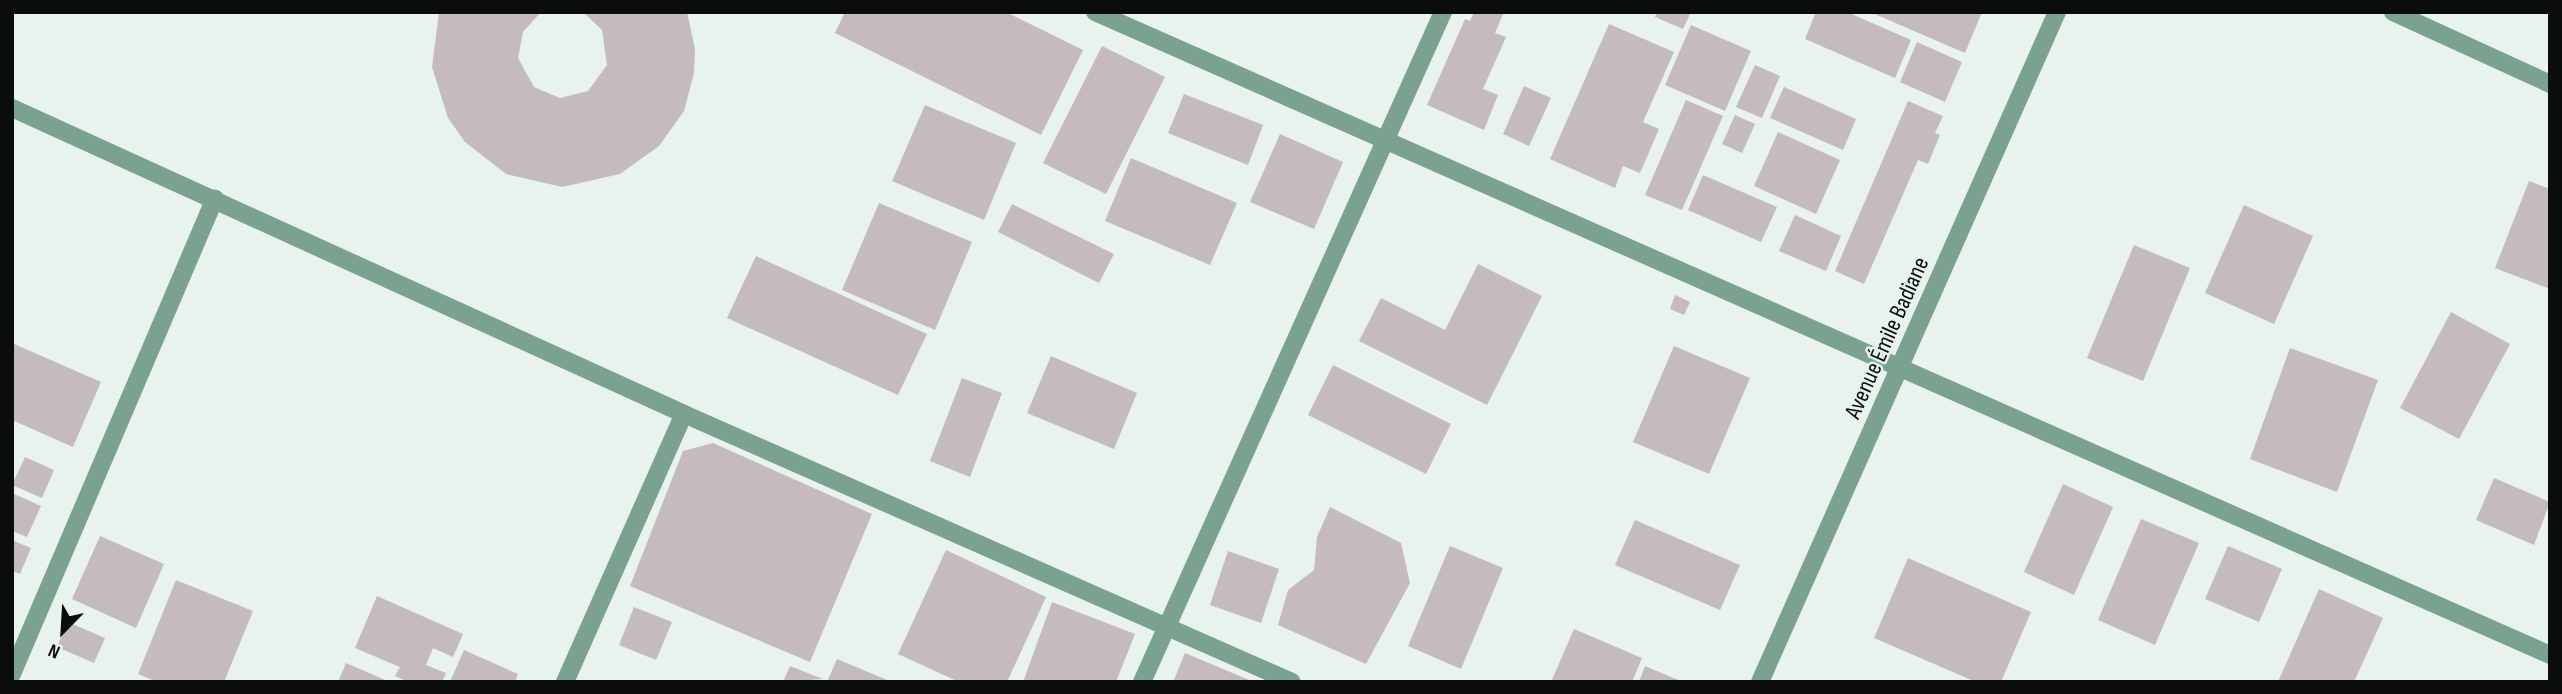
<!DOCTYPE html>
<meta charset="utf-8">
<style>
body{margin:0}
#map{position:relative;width:2562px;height:694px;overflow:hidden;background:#e8f3ee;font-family:"Sofia Sans Condensed",sans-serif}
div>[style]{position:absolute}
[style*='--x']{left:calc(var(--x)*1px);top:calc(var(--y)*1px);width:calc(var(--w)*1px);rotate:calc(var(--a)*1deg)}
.building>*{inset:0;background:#c5babd}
.minor>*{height:18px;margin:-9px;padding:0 9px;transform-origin:9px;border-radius:9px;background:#7ba191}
span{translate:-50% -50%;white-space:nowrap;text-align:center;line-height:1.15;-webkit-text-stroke:5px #e8f3ee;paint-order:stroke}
.street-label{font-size:24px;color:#0a0d0c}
.frame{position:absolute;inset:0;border:14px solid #0a0d0c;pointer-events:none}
.north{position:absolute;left:28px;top:596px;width:70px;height:70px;-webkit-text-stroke:5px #e8f3ee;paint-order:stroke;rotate:204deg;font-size:19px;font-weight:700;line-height:28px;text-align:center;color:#0a0d0c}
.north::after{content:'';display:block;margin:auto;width:24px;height:32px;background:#0a0d0c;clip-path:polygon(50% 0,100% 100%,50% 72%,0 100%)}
</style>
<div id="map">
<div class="building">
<i style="clip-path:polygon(439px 12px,541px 12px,523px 32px,518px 58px,534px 87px,560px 98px,588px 91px,607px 65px,602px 30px,583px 12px,687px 12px,695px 49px,694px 73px,684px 111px,659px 146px,620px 174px,562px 187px,506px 174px,465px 142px,448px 118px,432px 67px)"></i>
<i style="clip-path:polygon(845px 12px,1006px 12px,1083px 50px,1041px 135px,835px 33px)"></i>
<i style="clip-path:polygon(1474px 12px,1504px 12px,1495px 33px,1506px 37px,1483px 89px,1498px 95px,1484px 130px,1427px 105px,1465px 19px,1470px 21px)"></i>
<i style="clip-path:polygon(1657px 12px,1691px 12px,1683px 29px,1655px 17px)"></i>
<i style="clip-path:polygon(1816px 12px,1847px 12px,1911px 40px,1895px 78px,1805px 39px)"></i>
<i style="clip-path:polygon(1870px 12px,1982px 12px,1965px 53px)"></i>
<i style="clip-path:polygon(1609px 24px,1674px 52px,1643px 122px,1659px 129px,1640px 173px,1623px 166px,1615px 188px,1550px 159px)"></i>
<i style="clip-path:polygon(1691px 25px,1751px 51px,1725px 111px,1665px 85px)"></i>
<i style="clip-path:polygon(1917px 42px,1962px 62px,1945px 102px,1900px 82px)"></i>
<i style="clip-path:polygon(1102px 46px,1165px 77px,1106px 194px,1043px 163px)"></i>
<i style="clip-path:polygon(1755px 65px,1780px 76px,1762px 118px,1736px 107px)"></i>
<i style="clip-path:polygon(1524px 86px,1551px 98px,1529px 146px,1503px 134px)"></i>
<i style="clip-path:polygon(1784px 87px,1856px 119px,1843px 150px,1770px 118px)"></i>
<i style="clip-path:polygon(1184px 94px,1263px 125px,1248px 165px,1168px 133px)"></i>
<i style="clip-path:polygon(1686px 100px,1723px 116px,1682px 210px,1645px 195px)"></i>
<i style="clip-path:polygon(1908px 101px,1943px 116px,1935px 133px,1940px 135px,1928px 164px,1918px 160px,1864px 284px,1835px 271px)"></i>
<i style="clip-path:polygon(925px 105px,1016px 143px,984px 220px,892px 181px)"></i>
<i style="clip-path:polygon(1735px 115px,1755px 124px,1742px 153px,1722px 144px)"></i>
<i style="clip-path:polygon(1778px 132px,1840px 160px,1816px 214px,1754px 186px)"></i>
<i style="clip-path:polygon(1280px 134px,1343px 162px,1314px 229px,1250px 202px)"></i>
<i style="clip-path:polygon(1131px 158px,1237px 203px,1210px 265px,1105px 221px)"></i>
<i style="clip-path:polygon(1703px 175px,1777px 207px,1761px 242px,1688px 210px)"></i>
<i style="clip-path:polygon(2529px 181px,2550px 189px,2550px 289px,2495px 268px)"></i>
<i style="clip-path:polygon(879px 203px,972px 242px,935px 330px,842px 290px)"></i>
<i style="clip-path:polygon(1012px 204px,1114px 254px,1099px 283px,998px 232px)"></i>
<i style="clip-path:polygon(2244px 205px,2313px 236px,2274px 324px,2205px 293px)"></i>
<i style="clip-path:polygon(1795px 215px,1841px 236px,1826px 271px,1779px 251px)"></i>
<i style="clip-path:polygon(2134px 245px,2190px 268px,2143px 381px,2087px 358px)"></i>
<i style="clip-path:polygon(756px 256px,927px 334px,898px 395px,727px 318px)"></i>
<i style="clip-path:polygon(1478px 264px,1542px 296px,1487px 405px,1359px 341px,1381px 298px,1445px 330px)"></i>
<i style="clip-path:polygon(1675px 295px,1690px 302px,1684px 315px,1670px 309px)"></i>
<i style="clip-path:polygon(2451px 312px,2510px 344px,2459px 439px,2400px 408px)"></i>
<i style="clip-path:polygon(12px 343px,101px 382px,73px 447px,12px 420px)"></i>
<i style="clip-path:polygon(1674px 346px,1750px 378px,1709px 474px,1633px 442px)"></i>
<i style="clip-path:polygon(2290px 348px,2378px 380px,2337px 492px,2250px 459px)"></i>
<i style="clip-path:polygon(1051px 356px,1137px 393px,1114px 449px,1027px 413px)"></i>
<i style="clip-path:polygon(1333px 365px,1451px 424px,1426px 474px,1308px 415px)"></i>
<i style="clip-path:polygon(962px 378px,1002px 393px,970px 477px,930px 461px)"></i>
<i style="clip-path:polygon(713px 443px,872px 514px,810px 662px,630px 586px,683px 451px)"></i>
<i style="clip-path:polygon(25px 457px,54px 470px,42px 498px,12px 485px)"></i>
<i style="clip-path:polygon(2494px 478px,2550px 502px,2534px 545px,2476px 520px)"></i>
<i style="clip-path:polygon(2063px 484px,2113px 507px,2074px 595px,2024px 572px)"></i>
<i style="clip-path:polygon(12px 493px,41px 506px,27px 537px,12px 531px)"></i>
<i style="clip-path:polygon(1330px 507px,1401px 543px,1410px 583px,1366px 664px,1278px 625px,1288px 590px,1314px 570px,1317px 537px)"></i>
<i style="clip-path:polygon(2141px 519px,2199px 543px,2155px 645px,2098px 620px)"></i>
<i style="clip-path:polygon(1635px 520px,1740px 565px,1720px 610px,1615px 565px)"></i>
<i style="clip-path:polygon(100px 536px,164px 564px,136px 628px,72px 599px)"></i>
<i style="clip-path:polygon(12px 540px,31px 548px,20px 574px,12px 571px)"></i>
<i style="clip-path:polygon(1450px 546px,1503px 568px,1461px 669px,1408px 646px)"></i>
<i style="clip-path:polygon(2228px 546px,2282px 569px,2259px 622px,2205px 599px)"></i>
<i style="clip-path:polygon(946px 550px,1046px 597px,1007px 682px,959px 682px,898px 654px)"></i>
<i style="clip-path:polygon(1228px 551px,1279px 569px,1261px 623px,1210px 605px)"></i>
<i style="clip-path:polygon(1908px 558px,2031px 612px,2001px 682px,1976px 682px,1874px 638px)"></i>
<i style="clip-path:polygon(176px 580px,253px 611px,224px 682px,157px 682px,138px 674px)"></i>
<i style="clip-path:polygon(2319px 589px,2383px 618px,2354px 682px,2278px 682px)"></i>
<i style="clip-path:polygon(377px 596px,463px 634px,453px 657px,433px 648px,426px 665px,446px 673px,442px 682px,408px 682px,395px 676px,400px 667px,355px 648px)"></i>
<i style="clip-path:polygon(1052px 602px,1135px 634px,1116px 682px,1023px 682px)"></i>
<i style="clip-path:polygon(634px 607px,672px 622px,656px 660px,619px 645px)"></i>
<i style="clip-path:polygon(68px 622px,105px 638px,94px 663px,57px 647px)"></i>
<i style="clip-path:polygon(1574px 629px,1642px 658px,1632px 682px,1551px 682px)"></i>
<i style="clip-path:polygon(464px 650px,518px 674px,515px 682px,450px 682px)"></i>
<i style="clip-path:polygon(1185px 653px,1254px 682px,1173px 682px)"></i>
<i style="clip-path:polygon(837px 659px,892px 682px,827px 682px)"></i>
<i style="clip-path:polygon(346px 663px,390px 682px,338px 682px)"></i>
<i style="clip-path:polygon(790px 666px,823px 679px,783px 682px)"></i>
<i style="clip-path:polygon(1645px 666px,1683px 682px,1639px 682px)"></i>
</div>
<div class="minor">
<i style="--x:1095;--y:12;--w:1591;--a:23.84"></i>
<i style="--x:2393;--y:12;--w:173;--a:24.6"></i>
<i style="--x:12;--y:108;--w:738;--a:24.48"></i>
<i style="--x:684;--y:414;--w:664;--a:23.79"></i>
<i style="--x:12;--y:674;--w:517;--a:-66.9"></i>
<i style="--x:565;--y:682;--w:293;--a:-66.1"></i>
<i style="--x:1142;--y:682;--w:735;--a:-65.81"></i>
<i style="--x:1760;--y:682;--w:733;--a:-66.09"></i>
</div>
<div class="street-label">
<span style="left:1887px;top:338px;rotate:-66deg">Avenue Émile Badiane</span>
</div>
<div class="frame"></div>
<div class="north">N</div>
</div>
